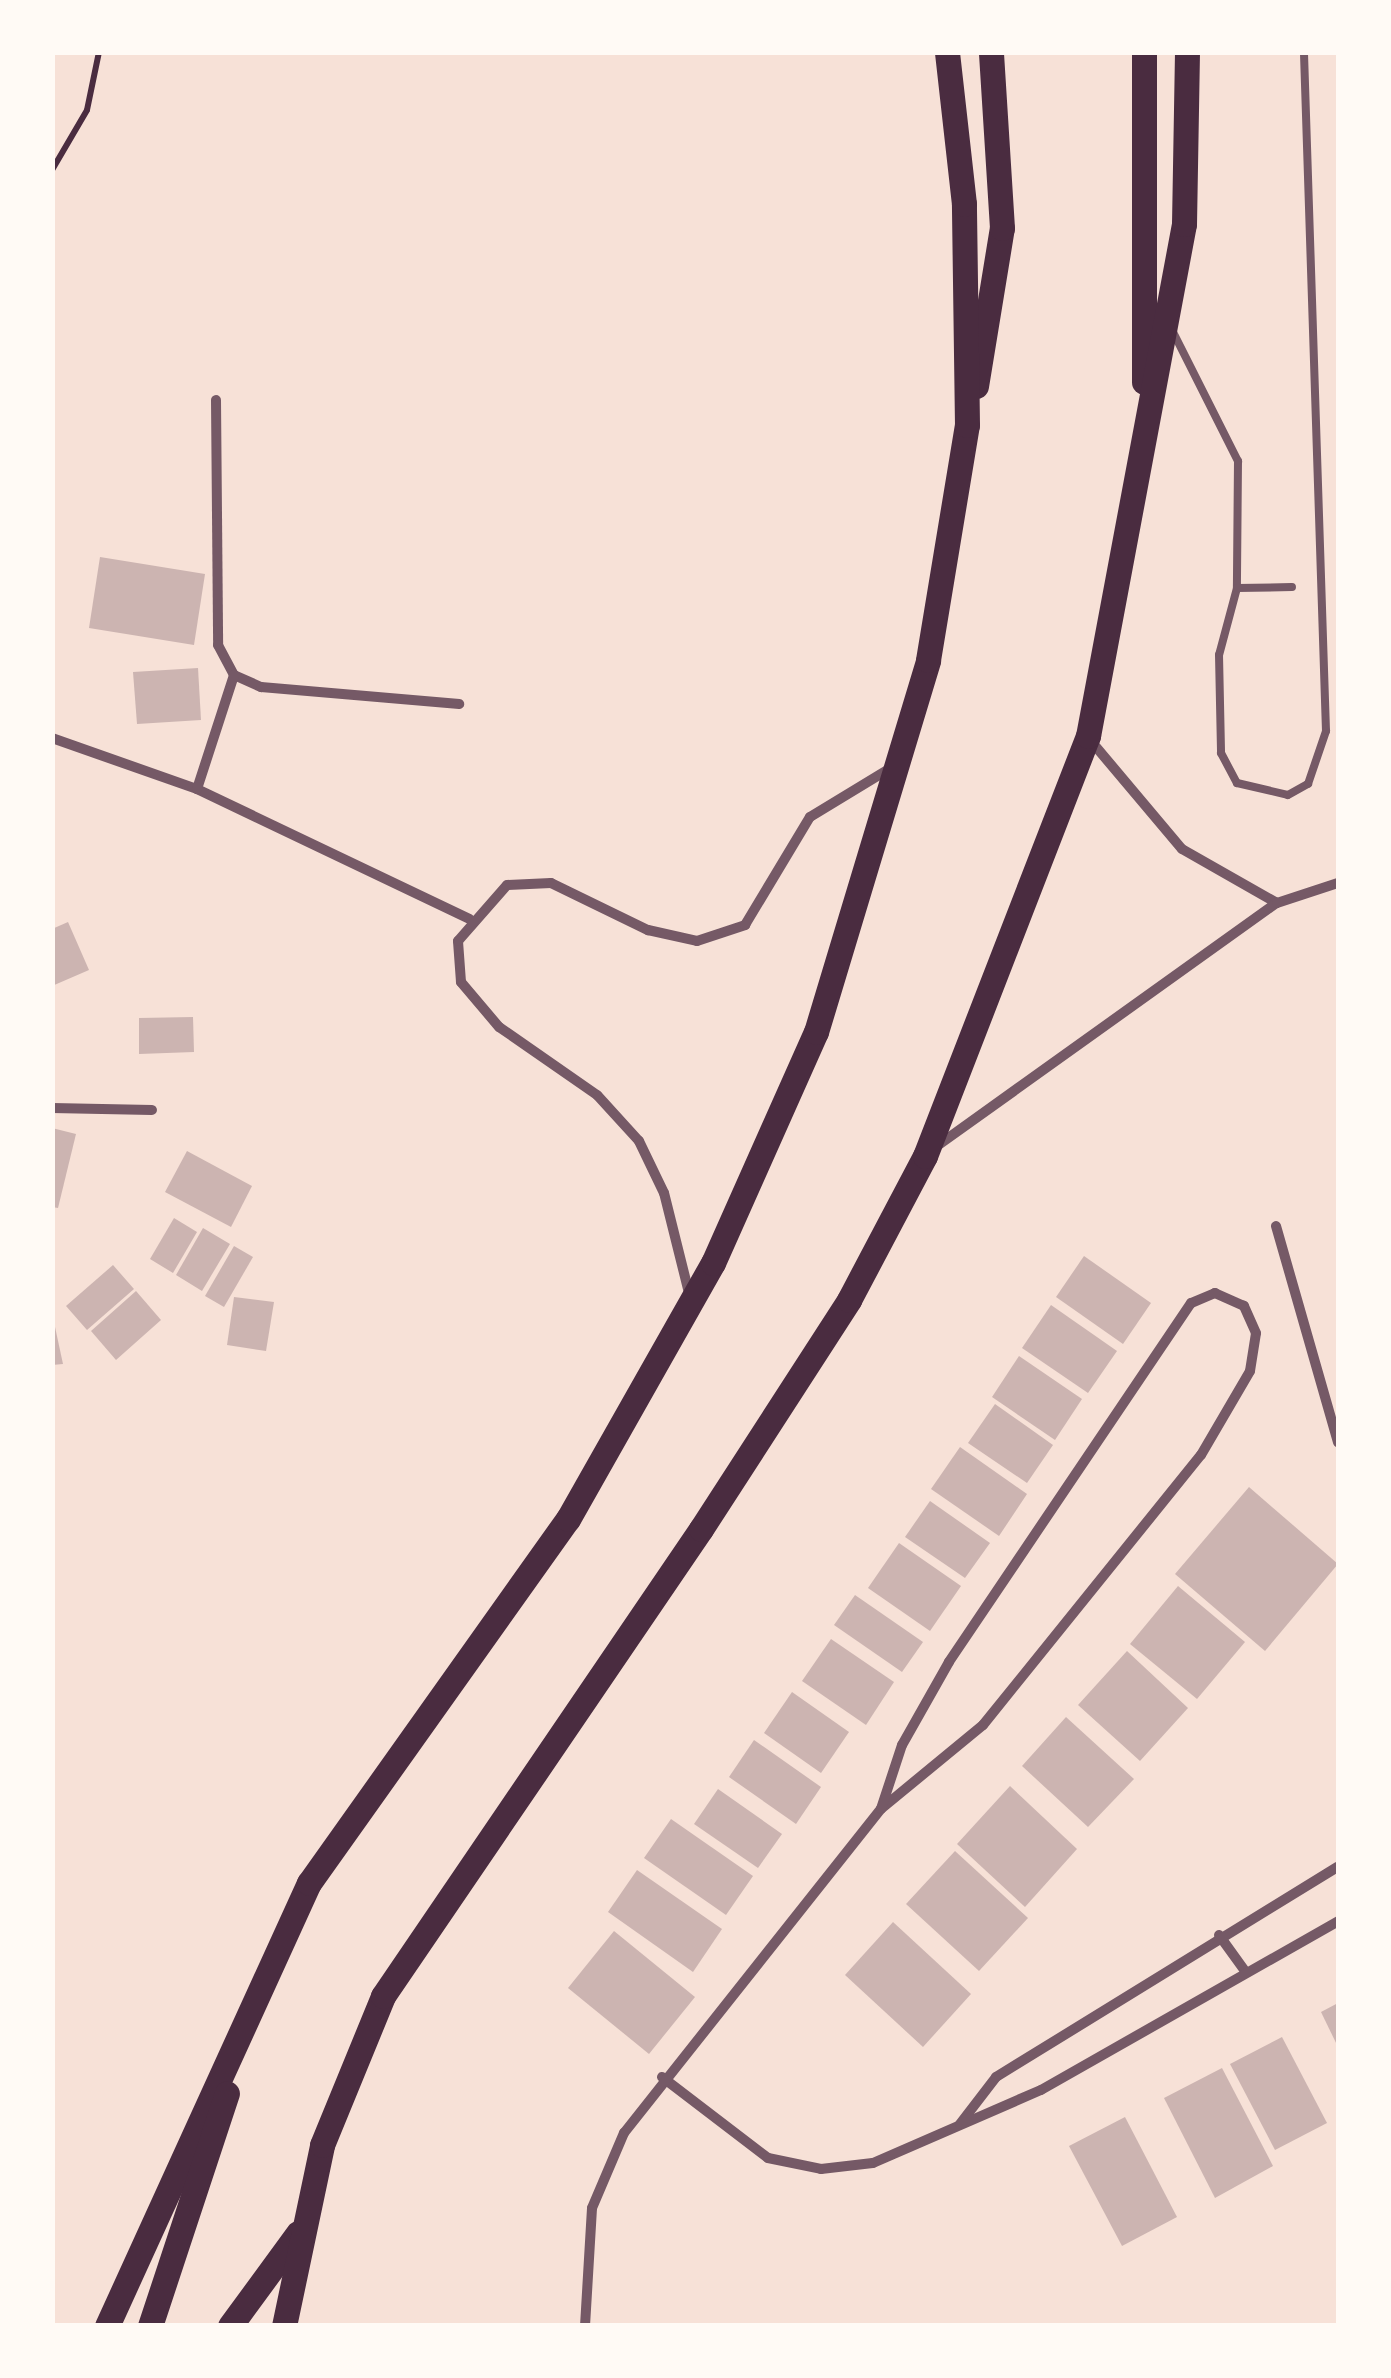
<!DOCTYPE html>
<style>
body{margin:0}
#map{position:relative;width:1391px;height:2378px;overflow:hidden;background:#f7e1d7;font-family:"Roboto Serif",serif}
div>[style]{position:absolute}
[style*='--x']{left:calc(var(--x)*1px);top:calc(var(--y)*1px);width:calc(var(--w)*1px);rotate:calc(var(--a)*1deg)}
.building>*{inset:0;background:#ccb4b1}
.path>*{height:6px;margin:-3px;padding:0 3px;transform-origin:3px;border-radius:3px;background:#4a2c40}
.service>*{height:8px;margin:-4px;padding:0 4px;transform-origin:4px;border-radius:4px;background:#755966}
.minor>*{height:10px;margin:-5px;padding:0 5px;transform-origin:5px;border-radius:5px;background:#755966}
.primary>*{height:25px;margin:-12.5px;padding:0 12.5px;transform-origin:12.5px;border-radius:12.5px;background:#4a2c40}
span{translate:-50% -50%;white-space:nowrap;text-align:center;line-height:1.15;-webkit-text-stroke:10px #fffaf5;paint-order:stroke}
.frame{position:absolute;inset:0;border:55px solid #fffaf5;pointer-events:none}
</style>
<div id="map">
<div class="building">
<i style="clip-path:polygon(100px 557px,205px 574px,194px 645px,89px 628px)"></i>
<i style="clip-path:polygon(198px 668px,201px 720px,137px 724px,133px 672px)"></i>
<i style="clip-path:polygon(68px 922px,89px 970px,52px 986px,52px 929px)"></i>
<i style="clip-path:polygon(193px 1017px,194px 1052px,139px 1054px,139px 1018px)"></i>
<i style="clip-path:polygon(52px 1128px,76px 1134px,58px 1208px,52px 1207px)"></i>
<i style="clip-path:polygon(187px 1151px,252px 1186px,231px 1227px,165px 1192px)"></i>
<i style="clip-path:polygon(174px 1218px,197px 1232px,173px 1273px,150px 1259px)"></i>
<i style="clip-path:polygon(203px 1228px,230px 1244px,202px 1291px,176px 1275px)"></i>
<i style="clip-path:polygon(234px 1246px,253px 1257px,224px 1307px,205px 1296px)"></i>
<i style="clip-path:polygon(1084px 1256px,1151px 1303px,1123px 1344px,1056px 1297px)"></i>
<i style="clip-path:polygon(113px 1265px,134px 1289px,87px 1330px,66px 1306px)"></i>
<i style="clip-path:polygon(136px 1291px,161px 1320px,116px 1360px,91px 1331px)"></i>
<i style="clip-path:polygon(234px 1297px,274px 1302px,266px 1351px,227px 1345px)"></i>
<i style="clip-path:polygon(1051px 1305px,1117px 1351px,1088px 1393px,1022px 1348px)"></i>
<i style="clip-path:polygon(52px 1313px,63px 1364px,52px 1365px)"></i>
<i style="clip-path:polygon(1019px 1356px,1082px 1399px,1055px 1440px,992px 1397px)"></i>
<i style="clip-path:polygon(995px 1404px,1053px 1445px,1027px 1483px,968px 1443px)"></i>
<i style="clip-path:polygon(960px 1447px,1027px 1494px,999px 1536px,931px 1489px)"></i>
<i style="clip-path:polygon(1249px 1487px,1338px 1564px,1265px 1651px,1175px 1574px)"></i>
<i style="clip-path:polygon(930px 1501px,990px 1543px,965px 1578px,905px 1537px)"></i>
<i style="clip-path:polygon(899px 1543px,961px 1586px,930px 1631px,868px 1588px)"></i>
<i style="clip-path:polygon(1178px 1586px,1245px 1642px,1197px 1699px,1130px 1644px)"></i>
<i style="clip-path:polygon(855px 1595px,923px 1642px,902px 1672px,834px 1625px)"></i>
<i style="clip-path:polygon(831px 1639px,894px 1682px,866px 1725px,802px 1681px)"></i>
<i style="clip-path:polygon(1127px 1651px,1188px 1708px,1140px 1761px,1078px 1705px)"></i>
<i style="clip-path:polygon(792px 1692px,849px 1732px,821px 1773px,764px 1733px)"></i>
<i style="clip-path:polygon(1066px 1717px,1134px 1779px,1088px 1827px,1022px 1766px)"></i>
<i style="clip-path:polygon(754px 1740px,821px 1787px,796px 1824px,729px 1777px)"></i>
<i style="clip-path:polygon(1010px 1786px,1077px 1849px,1025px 1907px,957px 1844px)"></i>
<i style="clip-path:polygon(718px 1789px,782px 1834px,758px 1868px,694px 1824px)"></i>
<i style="clip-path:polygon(671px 1819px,753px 1876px,726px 1915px,644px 1858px)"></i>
<i style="clip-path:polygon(955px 1851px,1028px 1918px,979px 1971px,906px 1904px)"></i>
<i style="clip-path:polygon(637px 1870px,722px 1929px,693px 1972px,608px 1912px)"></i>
<i style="clip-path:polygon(893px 1922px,971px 1994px,923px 2047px,845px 1975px)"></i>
<i style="clip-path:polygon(614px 1931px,695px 1997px,649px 2054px,568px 1988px)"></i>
<i style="clip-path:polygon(1338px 2003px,1338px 2047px,1321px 2012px)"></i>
<i style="clip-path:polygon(1282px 2037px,1327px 2123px,1275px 2150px,1230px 2064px)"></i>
<i style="clip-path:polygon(1222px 2068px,1273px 2166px,1215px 2198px,1164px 2098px)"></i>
<i style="clip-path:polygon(1125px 2117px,1177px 2217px,1122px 2246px,1069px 2146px)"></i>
</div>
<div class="path">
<i style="--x:52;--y:170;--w:69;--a:-59.7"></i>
<i style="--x:87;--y:110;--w:59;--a:-78.3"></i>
</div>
<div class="service">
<i style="--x:1172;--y:330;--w:147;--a:63.3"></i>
<i style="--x:1238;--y:461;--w:127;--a:90.5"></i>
<i style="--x:1237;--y:588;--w:69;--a:105"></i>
<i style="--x:1219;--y:655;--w:98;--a:88.8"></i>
<i style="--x:1221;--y:753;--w:34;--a:62"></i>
<i style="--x:1237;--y:783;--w:52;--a:13.2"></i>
<i style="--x:1288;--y:795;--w:23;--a:-29"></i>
<i style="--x:1308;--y:784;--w:56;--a:-71.2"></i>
<i style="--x:1326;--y:731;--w:679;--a:-91.86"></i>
<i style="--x:1237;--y:588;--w:55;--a:-1"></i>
</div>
<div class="minor">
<i style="--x:216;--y:400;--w:245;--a:89.5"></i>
<i style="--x:218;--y:645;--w:34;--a:62"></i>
<i style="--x:234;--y:675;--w:30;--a:24"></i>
<i style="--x:261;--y:687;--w:199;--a:4.9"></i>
<i style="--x:52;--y:738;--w:154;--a:19.4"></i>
<i style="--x:197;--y:789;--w:302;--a:25.5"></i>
<i style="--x:1091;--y:741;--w:141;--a:49.9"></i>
<i style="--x:1182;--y:849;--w:109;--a:29.6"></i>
<i style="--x:197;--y:789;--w:120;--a:-72"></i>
<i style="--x:52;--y:1108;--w:100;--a:1.1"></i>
<i style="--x:937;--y:1146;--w:418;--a:-35.6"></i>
<i style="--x:1277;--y:903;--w:64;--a:-18.2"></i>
<i style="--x:1276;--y:1226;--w:225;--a:74"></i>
<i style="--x:690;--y:1297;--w:107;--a:-104"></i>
<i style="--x:664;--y:1193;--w:58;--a:-115.7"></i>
<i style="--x:639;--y:1141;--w:62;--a:-132.4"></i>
<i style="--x:597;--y:1095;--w:119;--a:-145.2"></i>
<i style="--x:499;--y:1027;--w:59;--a:-130.2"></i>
<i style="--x:461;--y:982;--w:41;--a:-94.2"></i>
<i style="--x:458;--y:941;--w:74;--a:-48.8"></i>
<i style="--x:507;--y:885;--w:44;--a:-2.6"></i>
<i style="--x:551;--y:883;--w:108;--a:25.9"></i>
<i style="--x:648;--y:930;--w:50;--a:12.7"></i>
<i style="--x:697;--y:941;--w:51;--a:-18.4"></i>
<i style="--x:745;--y:925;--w:126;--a:-59"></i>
<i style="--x:810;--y:817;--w:92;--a:-31.3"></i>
<i style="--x:1219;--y:1935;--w:44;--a:54.2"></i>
<i style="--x:662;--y:2077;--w:133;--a:37.4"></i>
<i style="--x:768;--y:2158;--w:54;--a:11.7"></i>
<i style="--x:821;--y:2169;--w:52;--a:-6.6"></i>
<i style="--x:873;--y:2163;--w:183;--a:-23.5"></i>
<i style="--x:1041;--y:2090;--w:342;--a:-29.6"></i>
<i style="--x:960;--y:2124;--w:59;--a:-52.5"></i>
<i style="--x:996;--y:2077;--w:401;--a:-31.6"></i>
<i style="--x:585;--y:2326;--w:118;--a:-86.6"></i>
<i style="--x:592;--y:2208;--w:82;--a:-66.9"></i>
<i style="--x:624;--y:2133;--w:414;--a:-51.6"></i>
<i style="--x:881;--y:1809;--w:132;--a:-39.5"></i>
<i style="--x:983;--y:1725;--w:347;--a:-51.1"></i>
<i style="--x:1201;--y:1455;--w:97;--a:-59.7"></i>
<i style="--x:1250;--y:1371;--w:38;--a:-81"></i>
<i style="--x:1256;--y:1333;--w:30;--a:-114"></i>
<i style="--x:1244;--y:1306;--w:32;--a:-156"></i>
<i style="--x:1215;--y:1293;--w:26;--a:157"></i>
<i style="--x:1191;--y:1303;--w:433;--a:124"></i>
<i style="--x:949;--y:1662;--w:95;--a:119.5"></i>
<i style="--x:902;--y:1745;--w:67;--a:108.2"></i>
</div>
<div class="primary">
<i style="--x:1144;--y:52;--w:330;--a:90"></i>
<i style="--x:976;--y:386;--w:160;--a:-80.7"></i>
<i style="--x:1002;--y:228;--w:176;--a:-93.6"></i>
<i style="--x:107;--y:2326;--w:487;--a:-65.5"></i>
<i style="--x:309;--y:1883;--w:447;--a:-54.6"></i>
<i style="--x:568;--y:1519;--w:294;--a:-60.5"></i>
<i style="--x:713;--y:1263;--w:253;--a:-66"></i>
<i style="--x:816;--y:1032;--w:388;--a:-73.2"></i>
<i style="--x:928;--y:660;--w:238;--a:-80.6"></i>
<i style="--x:967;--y:425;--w:221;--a:-90.8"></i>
<i style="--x:964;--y:204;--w:153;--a:-96.4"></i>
<i style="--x:150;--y:2326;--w:245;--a:-71.7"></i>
<i style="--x:230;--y:2326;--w:115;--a:-53.8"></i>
<i style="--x:284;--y:2326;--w:185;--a:-78.1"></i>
<i style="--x:322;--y:2145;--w:161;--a:-67.7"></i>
<i style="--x:383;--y:1996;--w:565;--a:-55.75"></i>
<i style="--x:701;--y:1529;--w:273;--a:-57.1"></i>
<i style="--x:849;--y:1300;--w:163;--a:-62.2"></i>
<i style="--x:925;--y:1156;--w:451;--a:-68.8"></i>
<i style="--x:1088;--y:736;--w:521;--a:-79.38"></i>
<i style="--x:1184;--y:224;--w:172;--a:-89"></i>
</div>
<div class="frame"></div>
</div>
